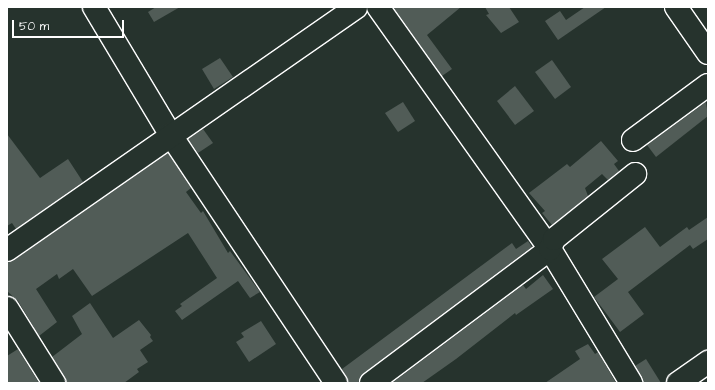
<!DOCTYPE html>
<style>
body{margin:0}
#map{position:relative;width:715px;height:390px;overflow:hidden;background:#26332d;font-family:"Architects Daughter",sans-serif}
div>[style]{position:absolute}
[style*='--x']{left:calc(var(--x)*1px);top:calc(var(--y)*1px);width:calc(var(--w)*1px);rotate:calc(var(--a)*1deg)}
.building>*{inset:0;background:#515c57}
.roads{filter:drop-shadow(1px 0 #fff) drop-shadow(-1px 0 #fff) drop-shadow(0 1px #fff) drop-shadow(0 -1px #fff)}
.minor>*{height:22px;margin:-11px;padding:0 11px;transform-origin:11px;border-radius:11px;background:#26332d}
span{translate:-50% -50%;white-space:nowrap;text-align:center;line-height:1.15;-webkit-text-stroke:3px #26332d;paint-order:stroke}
.frame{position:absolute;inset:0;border:8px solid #fff;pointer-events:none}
.scale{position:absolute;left:12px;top:20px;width:112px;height:18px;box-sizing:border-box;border:2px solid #fff;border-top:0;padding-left:5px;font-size:12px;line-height:14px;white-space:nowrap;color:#fff;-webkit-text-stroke:3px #26332d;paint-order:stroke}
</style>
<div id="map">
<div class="building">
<i style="clip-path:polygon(156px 7px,180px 7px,154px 22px,148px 12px)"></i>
<i style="clip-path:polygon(393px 7px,461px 7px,427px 35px,452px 69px,442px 76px)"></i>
<i style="clip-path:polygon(485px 7px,509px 7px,519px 22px,501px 33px,486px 15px,489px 14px)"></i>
<i style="clip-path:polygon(585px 7px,606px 7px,558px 40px,545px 21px,560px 11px,566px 20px)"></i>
<i style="clip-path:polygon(220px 58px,233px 77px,214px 89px,202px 69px)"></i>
<i style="clip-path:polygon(552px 60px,571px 87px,555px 99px,535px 72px)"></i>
<i style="clip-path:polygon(515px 86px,534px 111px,515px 125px,497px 101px)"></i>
<i style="clip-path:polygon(403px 102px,415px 121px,398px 132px,385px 113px)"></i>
<i style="clip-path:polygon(706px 102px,708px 116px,656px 157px,647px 145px)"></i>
<i style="clip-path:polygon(203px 129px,213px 143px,198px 153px,188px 139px)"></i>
<i style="clip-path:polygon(7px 134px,40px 178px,68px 159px,83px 182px,16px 229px,12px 223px,7px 226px)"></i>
<i style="clip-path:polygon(601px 141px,618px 161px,614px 164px,619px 171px,608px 180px,602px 174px,585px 188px,588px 196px,552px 225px,542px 213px,545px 211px,529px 193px,567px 164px,570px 167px)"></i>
<i style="clip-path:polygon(168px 153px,191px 188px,186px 192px,201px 213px,203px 211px,228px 253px,230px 251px,260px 292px,250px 298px,238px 281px,182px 320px,175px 311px,182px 306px,180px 304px,217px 278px,188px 233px,92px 296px,73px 269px,59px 279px,57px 274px,36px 289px,57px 322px,39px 336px,18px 301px,7px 291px,7px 262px,14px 260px)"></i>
<i style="clip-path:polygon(708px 217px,708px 239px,693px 249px,690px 245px,628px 292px,644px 314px,620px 332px,594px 297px,618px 279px,602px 259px,645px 227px,660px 247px,687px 227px,689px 230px)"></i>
<i style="clip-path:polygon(528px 241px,532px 247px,364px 373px,359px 383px,348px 383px,342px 369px,512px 243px,516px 249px)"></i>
<i style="clip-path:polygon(543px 275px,553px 289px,516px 315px,515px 313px,456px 359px,422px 383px,392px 383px,523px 285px,526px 289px)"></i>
<i style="clip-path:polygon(90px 303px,113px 338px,139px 320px,151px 335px,150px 337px,153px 341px,140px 350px,148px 362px,137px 369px,139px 372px,124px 383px,66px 383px,52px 357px,82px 334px,72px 316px)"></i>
<i style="clip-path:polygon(261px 321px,276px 344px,249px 362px,236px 342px,244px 337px,241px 333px)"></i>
<i style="clip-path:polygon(588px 344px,595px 354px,598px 352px,616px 383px,545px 383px,580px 359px,575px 351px)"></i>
<i style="clip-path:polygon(18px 349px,39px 383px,7px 383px,7px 356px)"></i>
<i style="clip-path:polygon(646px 359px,661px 383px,643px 383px,635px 366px)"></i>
</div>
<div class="roads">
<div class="minor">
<i style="--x:94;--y:7;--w:148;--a:59.1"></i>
<i style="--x:170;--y:134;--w:299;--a:56.3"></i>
<i style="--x:378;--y:7;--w:297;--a:54.6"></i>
<i style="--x:550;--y:249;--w:157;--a:58.8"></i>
<i style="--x:676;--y:7;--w:56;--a:55.2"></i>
<i style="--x:633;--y:140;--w:93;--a:-36.3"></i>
<i style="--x:7;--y:250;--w:425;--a:-34.8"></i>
<i style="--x:7;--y:308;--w:89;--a:57.9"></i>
<i style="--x:371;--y:383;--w:224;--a:-36.8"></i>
<i style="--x:550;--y:249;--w:11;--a:-68"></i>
<i style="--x:554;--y:239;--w:104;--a:-38.7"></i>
<i style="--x:678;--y:383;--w:37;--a:-35"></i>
</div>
</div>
<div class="frame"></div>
<div class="scale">50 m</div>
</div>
